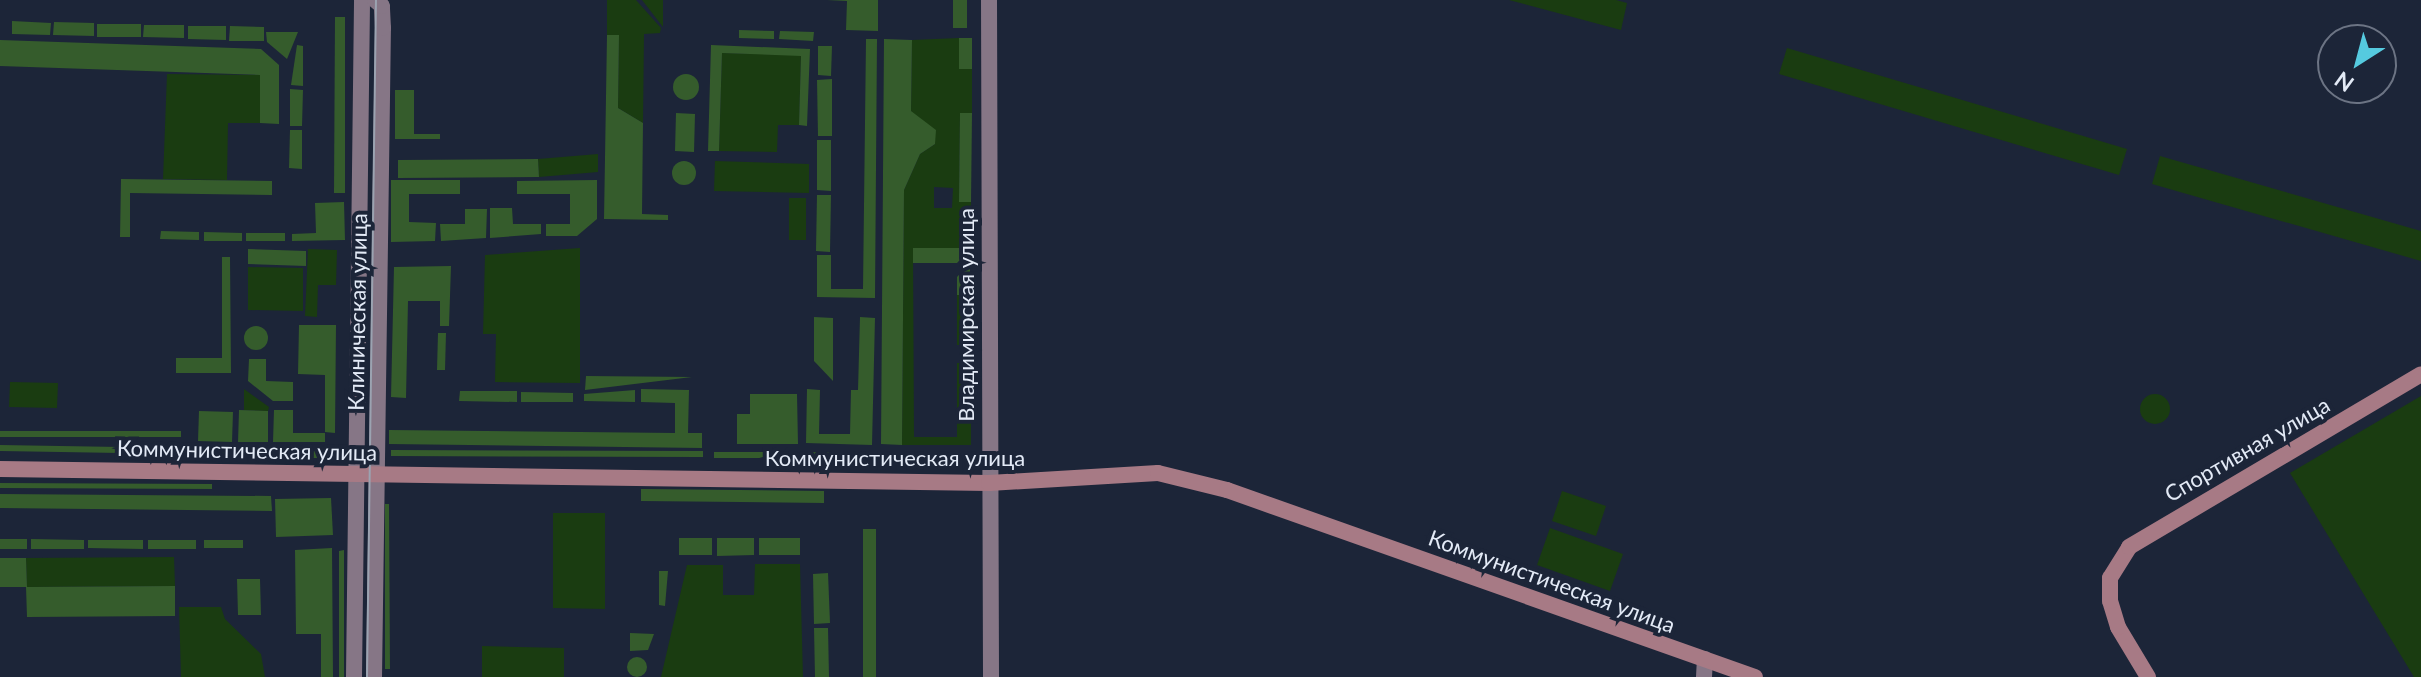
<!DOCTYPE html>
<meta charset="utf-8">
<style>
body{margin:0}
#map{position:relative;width:2421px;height:677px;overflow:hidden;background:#1c2538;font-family:Lato,sans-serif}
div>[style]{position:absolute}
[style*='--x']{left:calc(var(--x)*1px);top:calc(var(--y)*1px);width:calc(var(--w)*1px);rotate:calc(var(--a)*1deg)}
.green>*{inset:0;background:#1a3c11}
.round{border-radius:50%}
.forest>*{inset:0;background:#355c2c}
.secondary>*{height:16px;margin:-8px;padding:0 8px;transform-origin:8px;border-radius:8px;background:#867686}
.primary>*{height:16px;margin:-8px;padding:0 8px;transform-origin:8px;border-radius:8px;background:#a77a85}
.tram>*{height:2px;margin:-1px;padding:0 1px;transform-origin:1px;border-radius:1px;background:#9ba3b1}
span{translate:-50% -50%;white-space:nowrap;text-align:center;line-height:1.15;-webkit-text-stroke:8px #1c2538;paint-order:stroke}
.street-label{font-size:22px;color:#e3eaf6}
.north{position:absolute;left:2317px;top:24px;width:80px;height:80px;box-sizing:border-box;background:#1c2538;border:2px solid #6c7484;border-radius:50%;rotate:216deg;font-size:22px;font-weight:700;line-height:32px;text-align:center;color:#e3eaf6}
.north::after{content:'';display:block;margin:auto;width:28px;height:36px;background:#55cadf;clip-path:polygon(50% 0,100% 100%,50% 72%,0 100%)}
</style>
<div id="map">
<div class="green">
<i style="clip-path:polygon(607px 0,636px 0,661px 28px,660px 33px,644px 34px,643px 123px,618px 108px,619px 36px,607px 35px)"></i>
<i style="clip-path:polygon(642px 0,663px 0,663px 27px)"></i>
<i style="clip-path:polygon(1509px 0,1616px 0,1627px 3px,1621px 30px)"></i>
<i style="clip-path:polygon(evenodd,959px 38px,959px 68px,972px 69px,972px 113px,960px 113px,959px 201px,971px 202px,971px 248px,913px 248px,914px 437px,957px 437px,957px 363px,971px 363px,971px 445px,902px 445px,904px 190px,920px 154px,935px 144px,911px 111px,912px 40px,959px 38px,934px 187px,953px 188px,952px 208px,934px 208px,934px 187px)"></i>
<i style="clip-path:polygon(1787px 48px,2127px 149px,2119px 175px,1779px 74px)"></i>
<i style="clip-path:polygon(722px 53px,801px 55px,799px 125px,778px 125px,777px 152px,719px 151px)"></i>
<i style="clip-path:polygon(167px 74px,260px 75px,260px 123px,228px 123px,227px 180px,163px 179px)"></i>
<i style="clip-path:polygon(598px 154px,598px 172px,539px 177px,538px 159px)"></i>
<i style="clip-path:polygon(2160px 156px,2421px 231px,2421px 261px,2152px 184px)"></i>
<i style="clip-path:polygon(715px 161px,809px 164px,809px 193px,714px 191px)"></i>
<i style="clip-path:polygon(789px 198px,806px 198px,806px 240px,789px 240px)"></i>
<i style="clip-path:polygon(580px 248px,580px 383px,495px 382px,496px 334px,483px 334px,485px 255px)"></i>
<i style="clip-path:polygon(308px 249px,337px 250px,336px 285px,318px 285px,317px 317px,305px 316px)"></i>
<i style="clip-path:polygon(248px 267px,303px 268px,303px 311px,248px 310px)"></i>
<i style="clip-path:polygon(957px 295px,970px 295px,971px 345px,957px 345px)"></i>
<i style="clip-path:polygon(10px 382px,58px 383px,57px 408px,9px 407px)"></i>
<i style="clip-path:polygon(244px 389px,269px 407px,268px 411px,244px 410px)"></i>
<i class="round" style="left:2140px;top:394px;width:30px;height:30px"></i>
<i style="clip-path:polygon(2421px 396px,2421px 677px,2414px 677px,2290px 473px)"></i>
<i style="clip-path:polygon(1562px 491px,1606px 506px,1596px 536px,1552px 521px)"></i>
<i style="clip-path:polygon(553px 513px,605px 513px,605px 609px,553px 608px)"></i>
<i style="clip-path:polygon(1550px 528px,1623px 554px,1610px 591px,1537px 565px)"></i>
<i style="clip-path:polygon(174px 557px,175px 586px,27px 587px,26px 558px)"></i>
<i style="clip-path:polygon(755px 564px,800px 564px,803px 677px,661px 677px,687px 565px,723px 565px,723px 595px,754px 595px)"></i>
<i style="clip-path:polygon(179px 607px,221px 607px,225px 619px,261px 654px,265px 677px,181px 677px)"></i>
<i style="clip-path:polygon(482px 646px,564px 648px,564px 677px,482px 677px)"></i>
</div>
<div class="forest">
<i style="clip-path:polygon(827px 0,878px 0,878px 31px,846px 30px,847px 1px)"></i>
<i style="clip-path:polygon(953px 0,967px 0,967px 28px,953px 28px)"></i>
<i style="clip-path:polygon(335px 17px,345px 17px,345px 193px,334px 193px)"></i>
<i style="clip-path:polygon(12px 21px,51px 23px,50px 35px,12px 34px)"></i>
<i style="clip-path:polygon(54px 22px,94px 23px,94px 36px,53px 35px)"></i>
<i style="clip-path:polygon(97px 24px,141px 24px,141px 37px,97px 37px)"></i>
<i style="clip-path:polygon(144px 25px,184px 25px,184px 38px,143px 37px)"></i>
<i style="clip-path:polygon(188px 26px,226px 26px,226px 40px,188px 39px)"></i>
<i style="clip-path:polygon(230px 26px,264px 27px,264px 41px,229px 41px)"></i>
<i style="clip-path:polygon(739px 30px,774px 31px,774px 39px,739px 38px)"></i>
<i style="clip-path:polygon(780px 31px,814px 32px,813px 41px,779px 39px)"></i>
<i style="clip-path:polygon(266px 32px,298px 32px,287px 59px,267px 42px)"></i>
<i style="clip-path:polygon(607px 35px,619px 35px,618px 108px,643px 123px,642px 214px,668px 215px,668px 220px,604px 219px)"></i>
<i style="clip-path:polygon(959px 38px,972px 38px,972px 69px,959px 69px)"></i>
<i style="clip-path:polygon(866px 39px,877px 39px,875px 298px,817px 297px,817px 255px,831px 255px,831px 289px,863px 289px)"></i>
<i style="clip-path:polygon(884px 39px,912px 40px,911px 111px,936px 130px,935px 144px,920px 154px,904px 190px,902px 445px,881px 444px)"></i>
<i style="clip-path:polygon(0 40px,261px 49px,279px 65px,279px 124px,260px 123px,260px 75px,0 66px)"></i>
<i style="clip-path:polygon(297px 45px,303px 46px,303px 86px,291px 85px)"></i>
<i style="clip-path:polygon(711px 45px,810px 49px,807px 126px,799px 125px,801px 56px,722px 53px,719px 151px,708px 151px)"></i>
<i style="clip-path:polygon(818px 46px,832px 46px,831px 76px,818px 75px)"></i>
<i class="round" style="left:673px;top:74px;width:26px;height:26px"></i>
<i style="clip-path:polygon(832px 79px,832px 136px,818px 136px,817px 80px)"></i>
<i style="clip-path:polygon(290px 89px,303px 90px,302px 126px,290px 126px)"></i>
<i style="clip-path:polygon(395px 90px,414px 90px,414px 134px,440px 134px,440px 139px,395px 139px)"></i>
<i style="clip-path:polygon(676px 113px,695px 114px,694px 152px,675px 151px)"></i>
<i style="clip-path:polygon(960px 113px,972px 113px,971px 202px,959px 202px)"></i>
<i style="clip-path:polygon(290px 130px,302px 130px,302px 169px,289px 168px)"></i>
<i style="clip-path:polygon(817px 140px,831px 140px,831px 191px,817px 190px)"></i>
<i style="clip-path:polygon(538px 159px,539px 177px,398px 178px,398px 160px)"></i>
<i class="round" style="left:672px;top:161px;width:24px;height:24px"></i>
<i style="clip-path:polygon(121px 179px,272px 181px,272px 195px,130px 193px,130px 237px,120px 237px)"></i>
<i style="clip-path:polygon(391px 180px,460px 180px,460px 194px,409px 194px,409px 222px,436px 223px,435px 241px,391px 242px)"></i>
<i style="clip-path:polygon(597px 180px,597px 219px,577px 236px,546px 236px,546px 224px,570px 224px,570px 194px,517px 194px,517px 181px)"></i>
<i style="clip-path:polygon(817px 195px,831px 195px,830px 252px,816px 251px)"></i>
<i style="clip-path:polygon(344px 202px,345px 240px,292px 241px,292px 234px,316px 233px,315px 203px)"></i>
<i style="clip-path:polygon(490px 208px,512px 208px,513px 224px,541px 224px,541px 234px,490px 238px)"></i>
<i style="clip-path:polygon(465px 209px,487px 209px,486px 238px,441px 241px,440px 224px,465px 224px)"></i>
<i style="clip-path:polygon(161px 231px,199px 232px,199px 240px,160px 239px)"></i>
<i style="clip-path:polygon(204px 232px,242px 233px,242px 241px,204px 241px)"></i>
<i style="clip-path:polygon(246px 233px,285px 233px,285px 241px,246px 241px)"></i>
<i style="clip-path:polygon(913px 248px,971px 248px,957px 263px,913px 263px)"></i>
<i style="clip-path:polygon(248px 249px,306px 251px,306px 266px,248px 264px)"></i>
<i style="clip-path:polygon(222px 257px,230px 257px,231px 373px,176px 373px,176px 358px,222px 358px)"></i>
<i style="clip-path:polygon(970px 263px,970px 295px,957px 295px,957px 277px)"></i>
<i style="clip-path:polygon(451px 266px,449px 326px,440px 326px,440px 301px,408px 301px,406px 398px,391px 397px,394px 267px)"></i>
<i style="clip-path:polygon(814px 317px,833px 318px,833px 381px,814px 361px)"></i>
<i style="clip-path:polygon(860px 317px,875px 318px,872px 445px,806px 443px,807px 389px,820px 390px,819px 434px,850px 434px,851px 390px,858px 390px)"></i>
<i style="clip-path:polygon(299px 325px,336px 325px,335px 433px,325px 432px,325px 375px,298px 374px)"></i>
<i class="round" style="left:244px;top:326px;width:24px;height:24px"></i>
<i style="clip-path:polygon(438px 333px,446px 333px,445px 370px,437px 370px)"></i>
<i style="clip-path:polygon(249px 359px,266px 359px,266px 381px,293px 382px,293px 401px,273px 401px,248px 381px)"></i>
<i style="clip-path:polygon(586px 376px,692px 377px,585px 390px)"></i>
<i style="clip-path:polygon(641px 389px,689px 390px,688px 433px,702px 433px,702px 448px,389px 444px,389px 430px,675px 433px,675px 403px,641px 402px)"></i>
<i style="clip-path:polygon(635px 390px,635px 402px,584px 401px,584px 394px)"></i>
<i style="clip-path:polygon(460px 391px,517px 391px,517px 402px,459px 401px)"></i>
<i style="clip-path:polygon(521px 392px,573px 393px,573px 402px,521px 402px)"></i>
<i style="clip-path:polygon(750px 394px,797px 394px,798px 444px,737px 444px,737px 414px,750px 414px)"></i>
<i style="clip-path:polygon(239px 410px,268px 411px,268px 442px,238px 442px)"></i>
<i style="clip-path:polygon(274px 410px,293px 410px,293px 433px,325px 433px,325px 442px,273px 442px)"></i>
<i style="clip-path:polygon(199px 411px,233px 412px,232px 442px,198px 441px)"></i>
<i style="clip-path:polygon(0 431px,181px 431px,181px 437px,0 437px)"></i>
<i style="clip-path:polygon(0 445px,181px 448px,181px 454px,0 451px)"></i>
<i style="clip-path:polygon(199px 450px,264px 450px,264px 457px,199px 457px)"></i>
<i style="clip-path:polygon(391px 450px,703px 451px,703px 457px,391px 456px)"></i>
<i style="clip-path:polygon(275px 451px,335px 451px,335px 458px,274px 458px)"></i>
<i style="clip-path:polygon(714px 452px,797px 452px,797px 458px,714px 458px)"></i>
<i style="clip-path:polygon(805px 452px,957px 455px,957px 461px,805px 459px)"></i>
<i style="clip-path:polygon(0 483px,212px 484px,212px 489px,0 488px)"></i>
<i style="clip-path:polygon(641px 489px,824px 491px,824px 503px,641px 501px)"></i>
<i style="clip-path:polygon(0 494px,271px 496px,272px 511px,0 508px)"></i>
<i style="clip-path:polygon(331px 498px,333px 535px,276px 537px,275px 499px)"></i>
<i style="clip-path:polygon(385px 504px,389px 504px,390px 669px,385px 669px)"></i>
<i style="clip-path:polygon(863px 529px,876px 529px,876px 677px,863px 677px)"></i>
<i style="clip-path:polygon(679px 538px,712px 538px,712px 555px,679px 555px)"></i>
<i style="clip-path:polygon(717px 538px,754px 538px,754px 555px,717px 556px)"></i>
<i style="clip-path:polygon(759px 538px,800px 538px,800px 555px,759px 555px)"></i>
<i style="clip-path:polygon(0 539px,27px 539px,27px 549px,0 549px)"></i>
<i style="clip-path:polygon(31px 539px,84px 540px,84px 549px,31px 549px)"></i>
<i style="clip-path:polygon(88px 540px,143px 540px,143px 549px,88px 548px)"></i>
<i style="clip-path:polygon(148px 540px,196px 540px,196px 549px,148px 549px)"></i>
<i style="clip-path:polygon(204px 540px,243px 540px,243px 548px,204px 548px)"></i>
<i style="clip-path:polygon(332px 548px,333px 677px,321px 677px,321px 634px,296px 634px,295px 550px)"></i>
<i style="clip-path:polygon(344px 550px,344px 677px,339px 677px,339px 551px)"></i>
<i style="clip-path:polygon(0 558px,26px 558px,27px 587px,175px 586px,175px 616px,27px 617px,26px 587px,0 587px)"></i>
<i style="clip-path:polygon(659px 571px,668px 571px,665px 606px,659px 605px)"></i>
<i style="clip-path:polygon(828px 573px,830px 623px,814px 624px,813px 574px)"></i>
<i style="clip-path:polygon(237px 579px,260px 579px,261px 615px,238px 615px)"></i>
<i style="clip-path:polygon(814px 628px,828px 628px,829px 677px,815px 677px)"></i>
<i style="clip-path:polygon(630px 633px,654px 634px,648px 650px,630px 651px)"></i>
<i class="round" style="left:627px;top:657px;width:20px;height:20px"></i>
</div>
<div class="secondary">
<i style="--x:989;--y:0;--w:677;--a:89.83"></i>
<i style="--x:354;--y:677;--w:677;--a:-89.32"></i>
<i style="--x:374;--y:677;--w:649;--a:-89.21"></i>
<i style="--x:383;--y:28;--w:22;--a:-93"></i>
<i style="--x:382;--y:6;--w:9;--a:-139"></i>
<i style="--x:1704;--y:677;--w:18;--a:-87"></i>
</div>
<div class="primary">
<i style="--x:0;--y:469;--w:989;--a:0.81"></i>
<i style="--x:989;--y:483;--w:169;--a:-3.4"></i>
<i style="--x:1158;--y:473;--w:71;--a:13.8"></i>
<i style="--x:1227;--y:490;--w:560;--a:19.5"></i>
<i style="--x:2148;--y:677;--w:58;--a:-121"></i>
<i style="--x:2118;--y:627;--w:27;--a:-107"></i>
<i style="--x:2110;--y:601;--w:23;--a:-90"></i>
<i style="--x:2110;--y:578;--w:36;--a:-58"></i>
<i style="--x:2129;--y:547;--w:339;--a:-30.6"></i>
</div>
<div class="tram">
<i style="--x:367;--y:677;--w:677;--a:-89.24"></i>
</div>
<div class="street-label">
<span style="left:357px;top:312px;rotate:-89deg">Клиническая улица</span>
<span style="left:966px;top:315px;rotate:-90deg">Владимирская улица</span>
<span style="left:2247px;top:449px;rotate:-30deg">Спортивная улица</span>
<span style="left:247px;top:450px;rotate:1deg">Коммунистическая улица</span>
<span style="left:895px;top:458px">Коммунистическая улица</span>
<span style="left:1552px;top:581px;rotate:20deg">Коммунистическая улица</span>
</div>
<div class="north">N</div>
</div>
